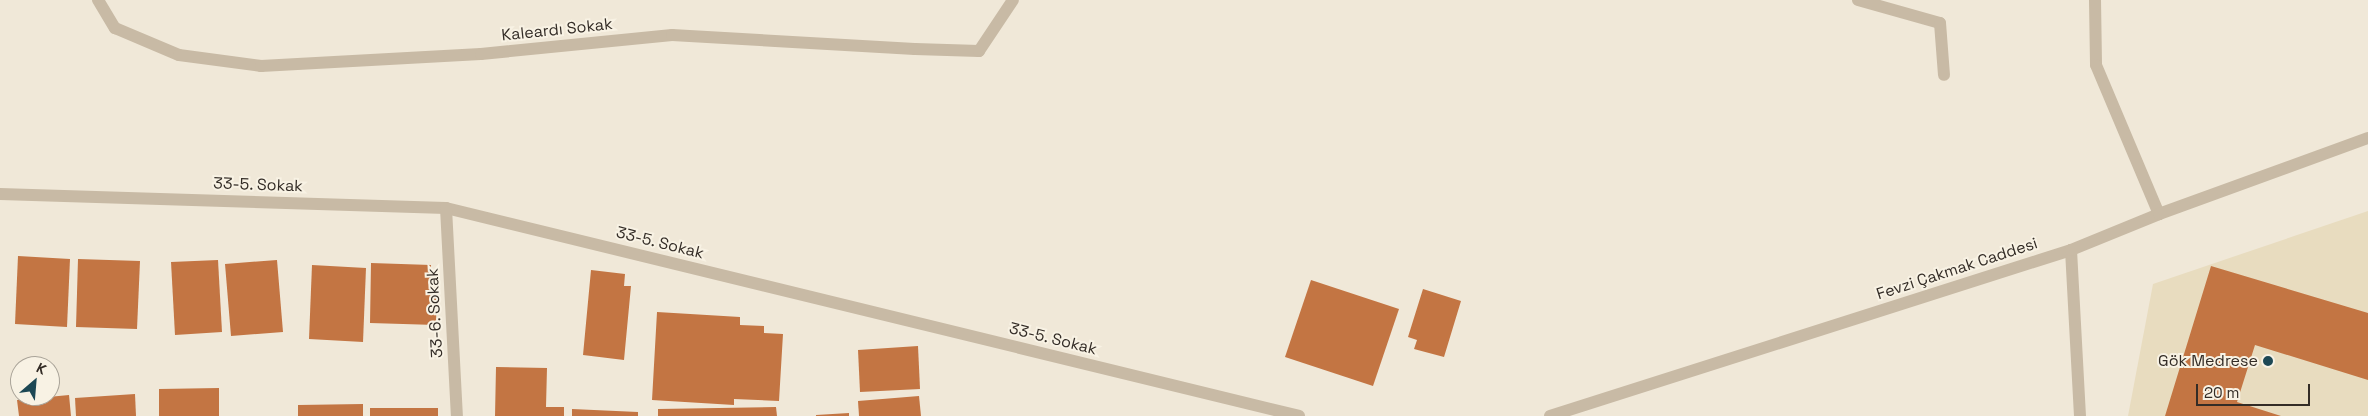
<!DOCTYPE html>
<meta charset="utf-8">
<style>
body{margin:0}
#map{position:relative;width:2368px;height:416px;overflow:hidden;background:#f0e8d8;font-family:"Space Grotesk",sans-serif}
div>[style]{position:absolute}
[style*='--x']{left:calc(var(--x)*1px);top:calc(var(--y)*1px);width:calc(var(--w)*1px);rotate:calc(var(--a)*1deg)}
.plaza>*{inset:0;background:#e8dcbf}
.building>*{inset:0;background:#c37543}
.street>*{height:12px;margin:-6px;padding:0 6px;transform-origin:6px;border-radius:6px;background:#c8baa5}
.dots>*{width:14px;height:14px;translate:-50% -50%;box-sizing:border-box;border:2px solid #f8f2e4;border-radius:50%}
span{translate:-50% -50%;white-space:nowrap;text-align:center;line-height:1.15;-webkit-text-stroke:4px #f8f2e4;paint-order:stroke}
.street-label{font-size:16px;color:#332c26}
.poi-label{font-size:16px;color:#332c26}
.right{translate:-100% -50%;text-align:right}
.north{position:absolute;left:10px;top:356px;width:50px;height:50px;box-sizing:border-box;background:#f8f2e4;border:1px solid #a9a398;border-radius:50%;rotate:27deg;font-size:14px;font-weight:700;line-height:20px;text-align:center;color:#332c26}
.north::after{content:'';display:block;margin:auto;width:18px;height:22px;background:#1d4854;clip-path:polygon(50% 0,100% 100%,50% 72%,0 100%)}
.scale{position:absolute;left:2196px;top:384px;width:114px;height:22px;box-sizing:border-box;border:2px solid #332c26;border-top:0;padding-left:6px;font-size:15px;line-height:18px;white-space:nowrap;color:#332c26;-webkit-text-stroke:4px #f8f2e4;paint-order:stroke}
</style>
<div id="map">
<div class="plaza">
<i style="clip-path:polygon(2368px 211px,2368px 416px,2128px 416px,2153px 284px)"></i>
</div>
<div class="building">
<i style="clip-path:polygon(18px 256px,70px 259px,67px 327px,15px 324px)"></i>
<i style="clip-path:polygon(78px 259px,140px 261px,137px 329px,76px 327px)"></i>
<i style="clip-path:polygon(218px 260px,222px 332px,175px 335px,171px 262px)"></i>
<i style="clip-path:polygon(277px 260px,283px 332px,231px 336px,225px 264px)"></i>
<i style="clip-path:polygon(371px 263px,431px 265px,431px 275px,437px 275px,436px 325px,370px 323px)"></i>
<i style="clip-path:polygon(312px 265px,366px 268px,363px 342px,309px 339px)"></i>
<i style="clip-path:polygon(2211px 266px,2368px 313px,2368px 380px,2255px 345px,2237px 402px,2281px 416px,2165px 416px)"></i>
<i style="clip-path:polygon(591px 270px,625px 274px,624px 286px,631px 286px,624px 360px,583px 355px)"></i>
<i style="clip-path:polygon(1311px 280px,1399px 309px,1373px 386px,1285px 357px)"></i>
<i style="clip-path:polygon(1423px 289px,1461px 301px,1444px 357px,1414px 349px,1417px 340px,1408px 337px)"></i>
<i style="clip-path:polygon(657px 312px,740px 317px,740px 325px,764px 326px,764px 333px,783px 334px,779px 401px,734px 399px,734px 405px,652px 400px)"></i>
<i style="clip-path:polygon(918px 346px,920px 389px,860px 392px,858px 350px)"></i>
<i style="clip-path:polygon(496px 367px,547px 368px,546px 407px,564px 407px,564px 416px,495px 416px)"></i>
<i style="clip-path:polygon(219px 388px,219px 416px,159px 416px,159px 389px)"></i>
<i style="clip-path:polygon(135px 394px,136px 416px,76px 416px,75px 398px)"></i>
<i style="clip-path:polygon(69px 395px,71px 416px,19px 416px,17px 400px)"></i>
<i style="clip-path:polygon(919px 396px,921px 416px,859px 416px,858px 401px)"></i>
<i style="clip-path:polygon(363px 404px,363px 416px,298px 416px,298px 405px)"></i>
<i style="clip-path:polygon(776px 407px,777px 416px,658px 416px,658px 409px)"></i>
<i style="clip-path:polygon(370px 408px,438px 408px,438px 416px,370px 416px)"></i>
<i style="clip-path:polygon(572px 409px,638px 412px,638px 416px,572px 416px)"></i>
<i style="clip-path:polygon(849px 413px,849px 416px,816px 416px,816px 415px)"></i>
</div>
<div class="street">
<i style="--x:98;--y:0;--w:33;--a:59"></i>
<i style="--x:115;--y:28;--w:69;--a:22.9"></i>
<i style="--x:179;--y:55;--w:83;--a:7.6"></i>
<i style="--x:261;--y:66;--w:220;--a:-3.1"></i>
<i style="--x:481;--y:54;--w:192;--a:-5.7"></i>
<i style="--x:672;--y:35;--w:243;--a:3.3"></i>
<i style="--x:915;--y:49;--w:64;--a:1.8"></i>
<i style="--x:979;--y:51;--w:61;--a:-56.3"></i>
<i style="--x:1858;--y:0;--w:85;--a:15.7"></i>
<i style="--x:1940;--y:23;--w:52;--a:85.6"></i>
<i style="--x:2095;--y:0;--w:65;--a:89.1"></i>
<i style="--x:2096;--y:65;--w:162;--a:67.1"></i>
<i style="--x:0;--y:194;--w:446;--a:1.8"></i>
<i style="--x:446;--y:208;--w:878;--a:13.7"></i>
<i style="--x:446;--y:208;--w:208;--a:87"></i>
<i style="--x:2071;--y:250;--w:166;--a:86.9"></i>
<i style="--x:1550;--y:416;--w:547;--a:-17.67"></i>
<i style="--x:2071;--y:250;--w:95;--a:-22.2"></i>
<i style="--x:2159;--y:214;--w:222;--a:-20"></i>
</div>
<div class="dots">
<i style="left:2268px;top:361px;background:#1d4854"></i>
</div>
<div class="street-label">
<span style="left:557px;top:30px;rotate:-6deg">Kaleardı Sokak</span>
<span style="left:258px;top:185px;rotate:2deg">33-5. Sokak</span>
<span style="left:660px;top:243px;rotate:14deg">33-5. Sokak</span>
<span style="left:1957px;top:269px;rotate:-18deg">Fevzi Çakmak Caddesi</span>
<span style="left:435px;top:313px;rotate:-93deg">33-6. Sokak</span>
<span style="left:1053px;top:339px;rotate:14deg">33-5. Sokak</span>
</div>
<div class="poi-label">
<span class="right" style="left:2258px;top:361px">Gök Medrese</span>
</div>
<div class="north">K</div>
<div class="scale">20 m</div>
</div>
